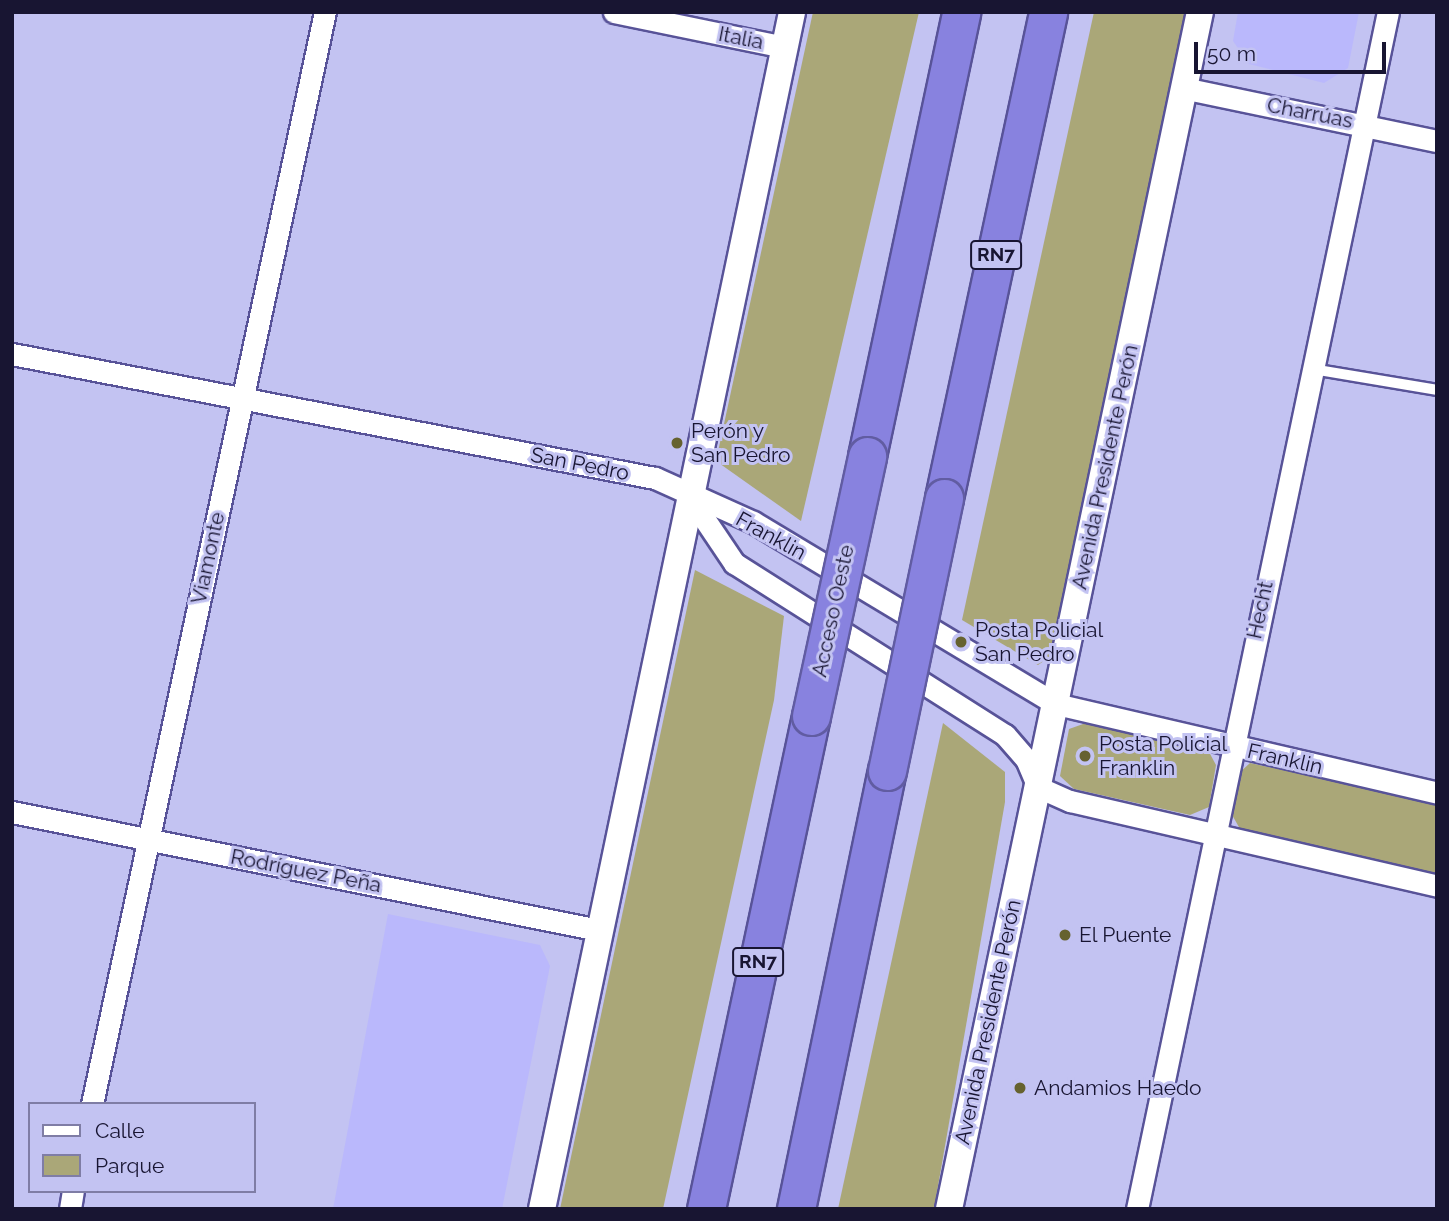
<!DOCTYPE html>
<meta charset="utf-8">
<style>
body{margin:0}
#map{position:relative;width:1449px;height:1221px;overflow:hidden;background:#c3c3f2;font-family:Raleway,sans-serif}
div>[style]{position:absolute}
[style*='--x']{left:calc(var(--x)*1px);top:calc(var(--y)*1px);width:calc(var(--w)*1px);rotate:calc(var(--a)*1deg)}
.built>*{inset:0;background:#bab8fc}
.green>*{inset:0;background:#aaa778}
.roads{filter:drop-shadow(2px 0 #585398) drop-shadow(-2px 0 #585398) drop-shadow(0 2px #585398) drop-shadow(0 -2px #585398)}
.service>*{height:10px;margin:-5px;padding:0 5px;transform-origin:5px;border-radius:5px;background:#fff}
.minor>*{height:21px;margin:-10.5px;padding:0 10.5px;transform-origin:10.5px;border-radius:10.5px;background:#fff}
.tertiary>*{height:26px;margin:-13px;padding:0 13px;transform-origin:13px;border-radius:13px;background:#fff}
.motorway>*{height:37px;margin:-18.5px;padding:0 18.5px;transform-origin:18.5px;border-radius:18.5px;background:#8882df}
.bridges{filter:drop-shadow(2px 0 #615ca2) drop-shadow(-2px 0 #615ca2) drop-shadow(0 2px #615ca2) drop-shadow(0 -2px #615ca2)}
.motorway-bridge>*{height:37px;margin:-18.5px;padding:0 18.5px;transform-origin:18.5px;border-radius:18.5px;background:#8882df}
.dots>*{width:19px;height:19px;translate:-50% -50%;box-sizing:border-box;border:4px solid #c3c3f2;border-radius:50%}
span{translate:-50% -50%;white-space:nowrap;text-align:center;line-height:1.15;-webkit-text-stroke:6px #c3c3f2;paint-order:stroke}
.shield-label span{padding:2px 5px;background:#c3c3f2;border:2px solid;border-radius:5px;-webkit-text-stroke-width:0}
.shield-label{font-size:19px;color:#181532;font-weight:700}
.street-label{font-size:21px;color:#181532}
.poi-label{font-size:21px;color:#181532}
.left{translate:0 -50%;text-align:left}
.frame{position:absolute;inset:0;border:14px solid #181532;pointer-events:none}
.legend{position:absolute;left:28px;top:1102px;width:228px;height:91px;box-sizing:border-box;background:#c3c3f2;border:2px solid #7f7da5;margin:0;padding:9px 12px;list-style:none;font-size:21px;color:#181532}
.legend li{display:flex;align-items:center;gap:14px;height:35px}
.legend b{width:35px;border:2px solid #7f7da5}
.scale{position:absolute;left:1194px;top:42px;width:192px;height:32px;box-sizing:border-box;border:4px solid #181532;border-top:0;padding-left:9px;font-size:21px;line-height:24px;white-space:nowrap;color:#181532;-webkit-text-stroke:5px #c3c3f2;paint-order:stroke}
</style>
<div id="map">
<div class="built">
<i style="clip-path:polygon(1238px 12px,1359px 12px,1348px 68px,1324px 83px,1249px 64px,1233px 41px)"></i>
<i style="clip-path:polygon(388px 914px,540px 945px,550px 966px,502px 1209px,333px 1209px)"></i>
</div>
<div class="green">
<i style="clip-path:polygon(813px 12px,919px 12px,801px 521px,716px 461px)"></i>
<i style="clip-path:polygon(1094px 12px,1191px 12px,1051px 656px,1038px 665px,962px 620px)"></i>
<i style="clip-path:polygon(695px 570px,784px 616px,774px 700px,663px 1209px,560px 1209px)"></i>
<i style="clip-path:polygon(943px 723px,1005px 772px,1005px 802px,934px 1209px,838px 1209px)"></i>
<i style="clip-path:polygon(1086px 723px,1209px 752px,1216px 765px,1209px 807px,1190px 815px,1074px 789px,1060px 776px,1069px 729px)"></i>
<i style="clip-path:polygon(1250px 763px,1437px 803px,1437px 877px,1240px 829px,1231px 813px,1238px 774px)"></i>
</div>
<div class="roads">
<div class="service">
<i style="--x:1312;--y:369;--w:127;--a:9.5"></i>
</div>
<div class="minor">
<i style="--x:614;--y:12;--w:174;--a:11.6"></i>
<i style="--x:1183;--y:88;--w:259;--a:11.8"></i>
<i style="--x:12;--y:354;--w:655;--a:10.92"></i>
<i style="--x:655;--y:478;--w:107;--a:24.2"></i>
<i style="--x:753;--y:522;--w:353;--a:31"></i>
<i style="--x:1056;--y:704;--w:391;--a:13.1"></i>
<i style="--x:689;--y:496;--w:81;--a:56.1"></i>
<i style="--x:734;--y:563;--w:321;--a:32.4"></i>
<i style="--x:1005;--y:735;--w:32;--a:49"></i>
<i style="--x:1026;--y:759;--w:30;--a:67"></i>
<i style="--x:1038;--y:787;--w:35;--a:24"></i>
<i style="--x:1070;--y:801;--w:377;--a:13"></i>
<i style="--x:12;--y:812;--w:599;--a:11.37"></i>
<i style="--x:92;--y:1104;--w:1117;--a:-77.96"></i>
<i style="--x:70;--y:1209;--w:18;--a:-81"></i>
<i style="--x:1137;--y:1209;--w:1223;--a:-78.16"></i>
</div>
<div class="tertiary">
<i style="--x:542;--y:1209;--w:1223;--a:-78.2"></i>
<i style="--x:949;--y:1209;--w:1223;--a:-78.16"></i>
</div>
<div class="motorway">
<i style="--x:867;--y:456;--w:454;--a:-78"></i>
<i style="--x:944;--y:498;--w:497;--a:-77.9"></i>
<i style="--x:706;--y:1209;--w:504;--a:-77.98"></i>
<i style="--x:796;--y:1209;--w:447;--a:-78.3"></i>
</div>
</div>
<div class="bridges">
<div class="motorway-bridge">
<i style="--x:811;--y:716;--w:266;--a:-77.8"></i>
<i style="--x:887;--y:771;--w:279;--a:-78.2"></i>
</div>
</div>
<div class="dots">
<i style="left:677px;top:443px;background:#66622f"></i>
<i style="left:961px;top:642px;background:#66622f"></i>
<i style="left:1085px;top:756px;background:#66622f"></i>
<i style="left:1065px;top:935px;background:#66622f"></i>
<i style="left:1020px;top:1088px;background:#66622f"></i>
</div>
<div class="shield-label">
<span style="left:996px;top:255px">RN7</span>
<span style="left:758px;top:962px">RN7</span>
</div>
<div class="street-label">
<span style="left:741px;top:38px;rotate:11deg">Italia</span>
<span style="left:1310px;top:113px;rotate:11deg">Charrúas</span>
<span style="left:580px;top:464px;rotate:11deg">San Pedro</span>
<span style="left:1105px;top:467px;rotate:-78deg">Avenida Presidente Perón</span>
<span style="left:771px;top:536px;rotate:29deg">Franklin</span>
<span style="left:208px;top:558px;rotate:-78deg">Viamonte</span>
<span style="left:1260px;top:610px;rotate:-78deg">Hecht</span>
<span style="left:833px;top:611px;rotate:-78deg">Acceso Oeste</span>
<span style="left:1285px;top:759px;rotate:13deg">Franklin</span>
<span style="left:306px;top:871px;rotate:11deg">Rodríguez Peña</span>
<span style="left:988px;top:1022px;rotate:-78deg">Avenida Presidente Perón</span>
</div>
<div class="poi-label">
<span class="left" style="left:691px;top:443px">Perón y<br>San Pedro</span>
<span class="left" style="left:975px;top:642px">Posta Policial<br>San Pedro</span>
<span class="left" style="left:1099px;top:756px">Posta Policial<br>Franklin</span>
<span class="left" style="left:1079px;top:935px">El Puente</span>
<span class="left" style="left:1034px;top:1088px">Andamios Haedo</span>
</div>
<div class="frame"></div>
<ul class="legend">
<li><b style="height:9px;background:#fff"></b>Calle</li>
<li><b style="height:19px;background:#aaa778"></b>Parque</li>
</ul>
<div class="scale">50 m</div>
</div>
